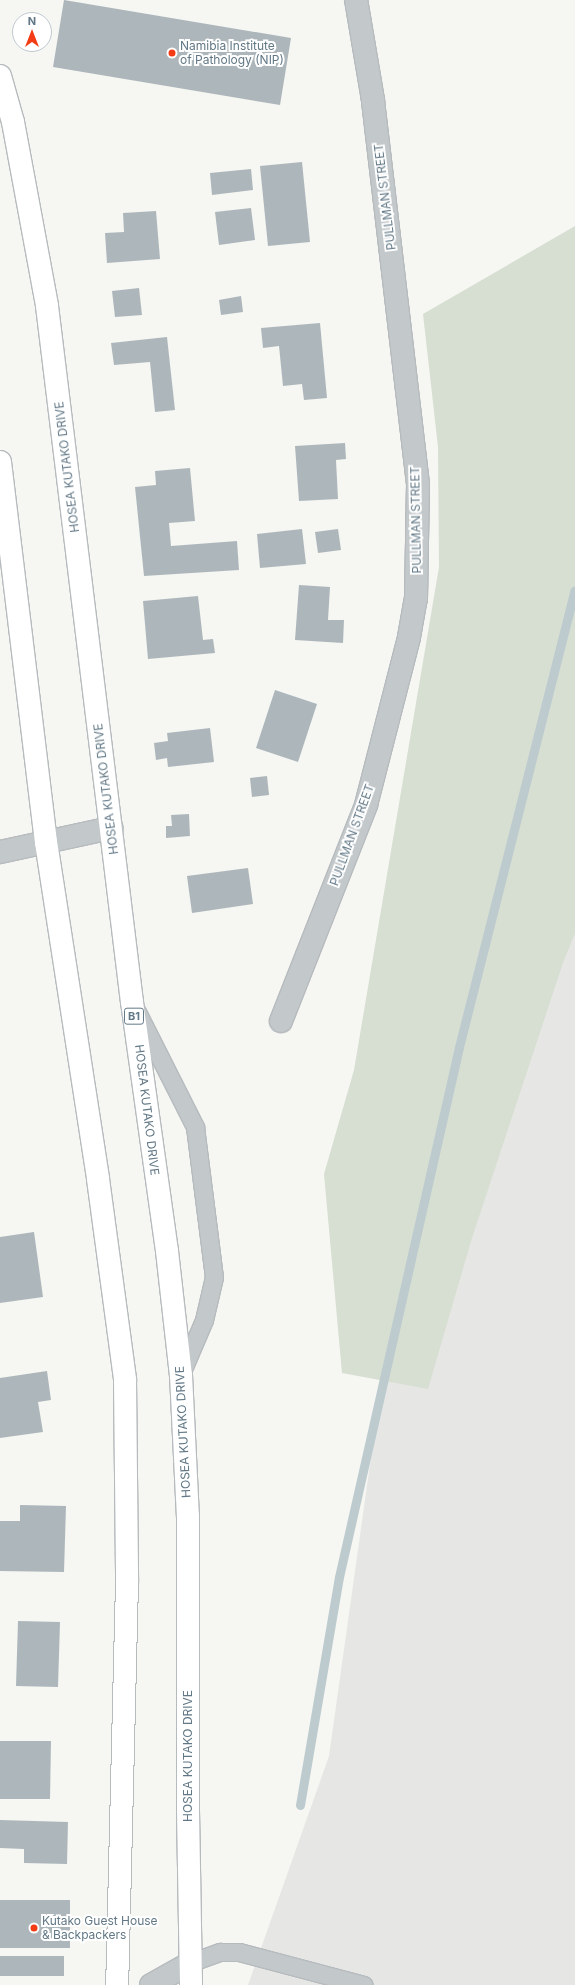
<!DOCTYPE html>
<style>
body{margin:0}
#map{position:relative;width:575px;height:1985px;overflow:hidden;background:#f6f6f2;font-family:Inter,sans-serif}
div>[style]{position:absolute}
[style*='--x']{left:calc(var(--x)*1px);top:calc(var(--y)*1px);width:calc(var(--w)*1px);rotate:calc(var(--a)*1deg)}
.built>*{inset:0;background:#e6e7e5}
.green>*{inset:0;background:#d7ded2}
.stream>*{height:9px;margin:-4.5px;padding:0 4.5px;transform-origin:4.5px;border-radius:4.5px;background:#bdcbcf}
.building>*{inset:0;background:#adb7bb}
.roads{filter:drop-shadow(1px 0 #b6bbbe) drop-shadow(-1px 0 #b6bbbe) drop-shadow(0 1px #b6bbbe) drop-shadow(0 -1px #b6bbbe)}
.lane>*{height:17px;margin:-8.5px;padding:0 8.5px;transform-origin:8.5px;border-radius:8.5px;background:#c3c8cb}
.street>*{height:22px;margin:-11px;padding:0 11px;transform-origin:11px;border-radius:11px;background:#c3c8cb}
.primary>*{height:22px;margin:-11px;padding:0 11px;transform-origin:11px;border-radius:11px;background:#fff}
.dots>*{width:11px;height:11px;translate:-50% -50%;box-sizing:border-box;border:2px solid #fff;border-radius:50%}
span{translate:-50% -50%;white-space:nowrap;text-align:center;line-height:1.15;-webkit-text-stroke:4px #fff;paint-order:stroke}
.shield-label span{padding:1px 3px;background:#fff;border:1px solid;border-radius:3px;-webkit-text-stroke-width:0}
.shield-label{font-size:11px;color:#627886;font-weight:700}
.poi-label{font-size:12px;color:#627886}
.left{translate:0 -50%;text-align:left}
.street-label{font-size:12px;color:#627886}
.north{position:absolute;left:12px;top:12px;width:40px;height:40px;box-sizing:border-box;background:#fff;border:1px solid #c0c9cf;border-radius:50%;rotate:0deg;font-size:11px;font-weight:700;line-height:16px;text-align:center;color:#627886}
.north::after{content:'';display:block;margin:auto;width:14px;height:18px;background:#f33c15;clip-path:polygon(50% 0,100% 100%,50% 72%,0 100%)}
</style>
<div id="map">
<div class="built">
<i style="clip-path:polygon(575px 593px,575px 1985px,248px 1985px,329px 1756px,424px 1080px)"></i>
</div>
<div class="green">
<i style="clip-path:polygon(575px 226px,575px 933px,563px 963px,472px 1238px,428px 1389px,342px 1373px,324px 1174px,354px 1070px,439px 567px,438px 447px,423px 314px)"></i>
</div>
<div class="stream">
<i style="--x:300;--y:1805;--w:231;--a:-80.3"></i>
<i style="--x:339;--y:1577;--w:543;--a:-77.24"></i>
<i style="--x:459;--y:1047;--w:471;--a:-75.8"></i>
</div>
<div class="building">
<i style="clip-path:polygon(64px 0,291px 38px,280px 105px,53px 67px)"></i>
<i style="clip-path:polygon(302px 162px,310px 242px,268px 246px,260px 166px)"></i>
<i style="clip-path:polygon(251px 169px,253px 190px,212px 195px,210px 173px)"></i>
<i style="clip-path:polygon(251px 208px,255px 240px,219px 245px,215px 212px)"></i>
<i style="clip-path:polygon(156px 211px,160px 259px,107px 263px,105px 233px,124px 232px,123px 213px)"></i>
<i style="clip-path:polygon(139px 288px,142px 315px,115px 317px,112px 291px)"></i>
<i style="clip-path:polygon(241px 296px,243px 312px,221px 315px,219px 300px)"></i>
<i style="clip-path:polygon(320px 323px,327px 398px,304px 400px,302px 384px,283px 386px,279px 346px,263px 348px,261px 328px)"></i>
<i style="clip-path:polygon(167px 337px,175px 410px,155px 412px,150px 362px,114px 365px,111px 343px)"></i>
<i style="clip-path:polygon(345px 443px,346px 459px,336px 460px,338px 499px,299px 501px,295px 446px)"></i>
<i style="clip-path:polygon(190px 468px,195px 521px,169px 523px,171px 546px,237px 541px,239px 570px,144px 576px,135px 487px,156px 485px,155px 471px)"></i>
<i style="clip-path:polygon(302px 529px,306px 564px,260px 568px,257px 534px)"></i>
<i style="clip-path:polygon(338px 529px,341px 550px,318px 553px,315px 532px)"></i>
<i style="clip-path:polygon(299px 585px,330px 587px,328px 620px,344px 620px,343px 643px,295px 640px)"></i>
<i style="clip-path:polygon(198px 596px,203px 640px,213px 639px,215px 653px,148px 659px,143px 601px)"></i>
<i style="clip-path:polygon(275px 690px,317px 704px,298px 762px,256px 748px)"></i>
<i style="clip-path:polygon(210px 728px,214px 762px,168px 767px,167px 758px,156px 760px,154px 743px,168px 741px,167px 733px)"></i>
<i style="clip-path:polygon(267px 776px,269px 795px,252px 797px,250px 778px)"></i>
<i style="clip-path:polygon(189px 814px,190px 836px,166px 838px,166px 826px,172px 826px,171px 815px)"></i>
<i style="clip-path:polygon(248px 868px,253px 904px,192px 913px,187px 876px)"></i>
<i style="clip-path:polygon(34px 1232px,43px 1297px,0 1303px,0 1237px)"></i>
<i style="clip-path:polygon(47px 1371px,51px 1400px,38px 1402px,43px 1432px,0 1438px,0 1378px)"></i>
<i style="clip-path:polygon(20px 1505px,66px 1506px,64px 1572px,0 1571px,0 1521px,20px 1521px)"></i>
<i style="clip-path:polygon(18px 1621px,60px 1622px,58px 1687px,16px 1686px)"></i>
<i style="clip-path:polygon(0 1741px,51px 1741px,50px 1799px,0 1799px)"></i>
<i style="clip-path:polygon(0 1820px,68px 1822px,67px 1864px,24px 1863px,24px 1849px,0 1848px)"></i>
<i style="clip-path:polygon(0 1900px,70px 1900px,70px 1948px,0 1948px)"></i>
<i style="clip-path:polygon(0 1956px,64px 1956px,64px 1976px,0 1976px)"></i>
</div>
<div class="roads">
<div class="lane">
<i style="--x:137;--y:1012;--w:129;--a:63.2"></i>
<i style="--x:195;--y:1127;--w:151;--a:82.8"></i>
<i style="--x:214;--y:1277;--w:44;--a:103.1"></i>
<i style="--x:204;--y:1320;--w:59;--a:113.1"></i>
<i style="--x:192;--y:1962;--w:30;--a:-20"></i>
<i style="--x:220;--y:1952;--w:19;--a:0"></i>
<i style="--x:239;--y:1952;--w:129;--a:14.8"></i>
</div>
<div class="street">
<i style="--x:0;--y:852;--w:114;--a:-12.2"></i>
<i style="--x:281;--y:1021;--w:232;--a:-68.5"></i>
<i style="--x:366;--y:805;--w:173;--a:-75.6"></i>
<i style="--x:409;--y:637;--w:39;--a:-80"></i>
<i style="--x:416;--y:599;--w:115;--a:-89"></i>
<i style="--x:418;--y:484;--w:387;--a:-96.7"></i>
<i style="--x:373;--y:100;--w:101;--a:-99.6"></i>
<i style="--x:151;--y:1985;--w:47;--a:-29.3"></i>
</div>
<div class="primary">
<i style="--x:0;--y:76;--w:48;--a:74.2"></i>
<i style="--x:13;--y:122;--w:187;--a:79.5"></i>
<i style="--x:47;--y:306;--w:701;--a:83.04"></i>
<i style="--x:132;--y:1002;--w:251;--a:82"></i>
<i style="--x:167;--y:1251;--w:125;--a:83.6"></i>
<i style="--x:181;--y:1375;--w:141;--a:87.2"></i>
<i style="--x:188;--y:1516;--w:295;--a:90"></i>
<i style="--x:188;--y:1811;--w:174;--a:89"></i>
<i style="--x:0;--y:462;--w:383;--a:83.1"></i>
<i style="--x:46;--y:842;--w:341;--a:81.2"></i>
<i style="--x:98;--y:1179;--w:203;--a:82.3"></i>
<i style="--x:125;--y:1380;--w:202;--a:89.4"></i>
<i style="--x:127;--y:1582;--w:403;--a:91.4"></i>
</div>
</div>
<div class="dots">
<i style="left:172px;top:53px;background:#f33c15"></i>
<i style="left:34px;top:1928px;background:#f33c15"></i>
</div>
<div class="shield-label">
<span style="left:134px;top:1016px">B1</span>
</div>
<div class="poi-label">
<span class="left" style="left:180px;top:53px">Namibia Institute<br>of Pathology (NIP)</span>
<span class="left" style="left:42px;top:1928px">Kutako Guest House<br>&amp; Backpackers</span>
</div>
<div class="street-label">
<span style="left:385px;top:197px;rotate:-97deg">PULLMAN STREET</span>
<span style="left:67px;top:467px;rotate:-97deg">HOSEA KUTAKO DRIVE</span>
<span style="left:416px;top:520px;rotate:-91deg">PULLMAN STREET</span>
<span style="left:106px;top:789px;rotate:-97deg">HOSEA KUTAKO DRIVE</span>
<span style="left:352px;top:835px;rotate:-70deg">PULLMAN STREET</span>
<span style="left:147px;top:1110px;rotate:83deg">HOSEA KUTAKO DRIVE</span>
<span style="left:183px;top:1432px;rotate:-93deg">HOSEA KUTAKO DRIVE</span>
<span style="left:188px;top:1756px;rotate:-90deg">HOSEA KUTAKO DRIVE</span>
</div>
<div class="north">N</div>
</div>
